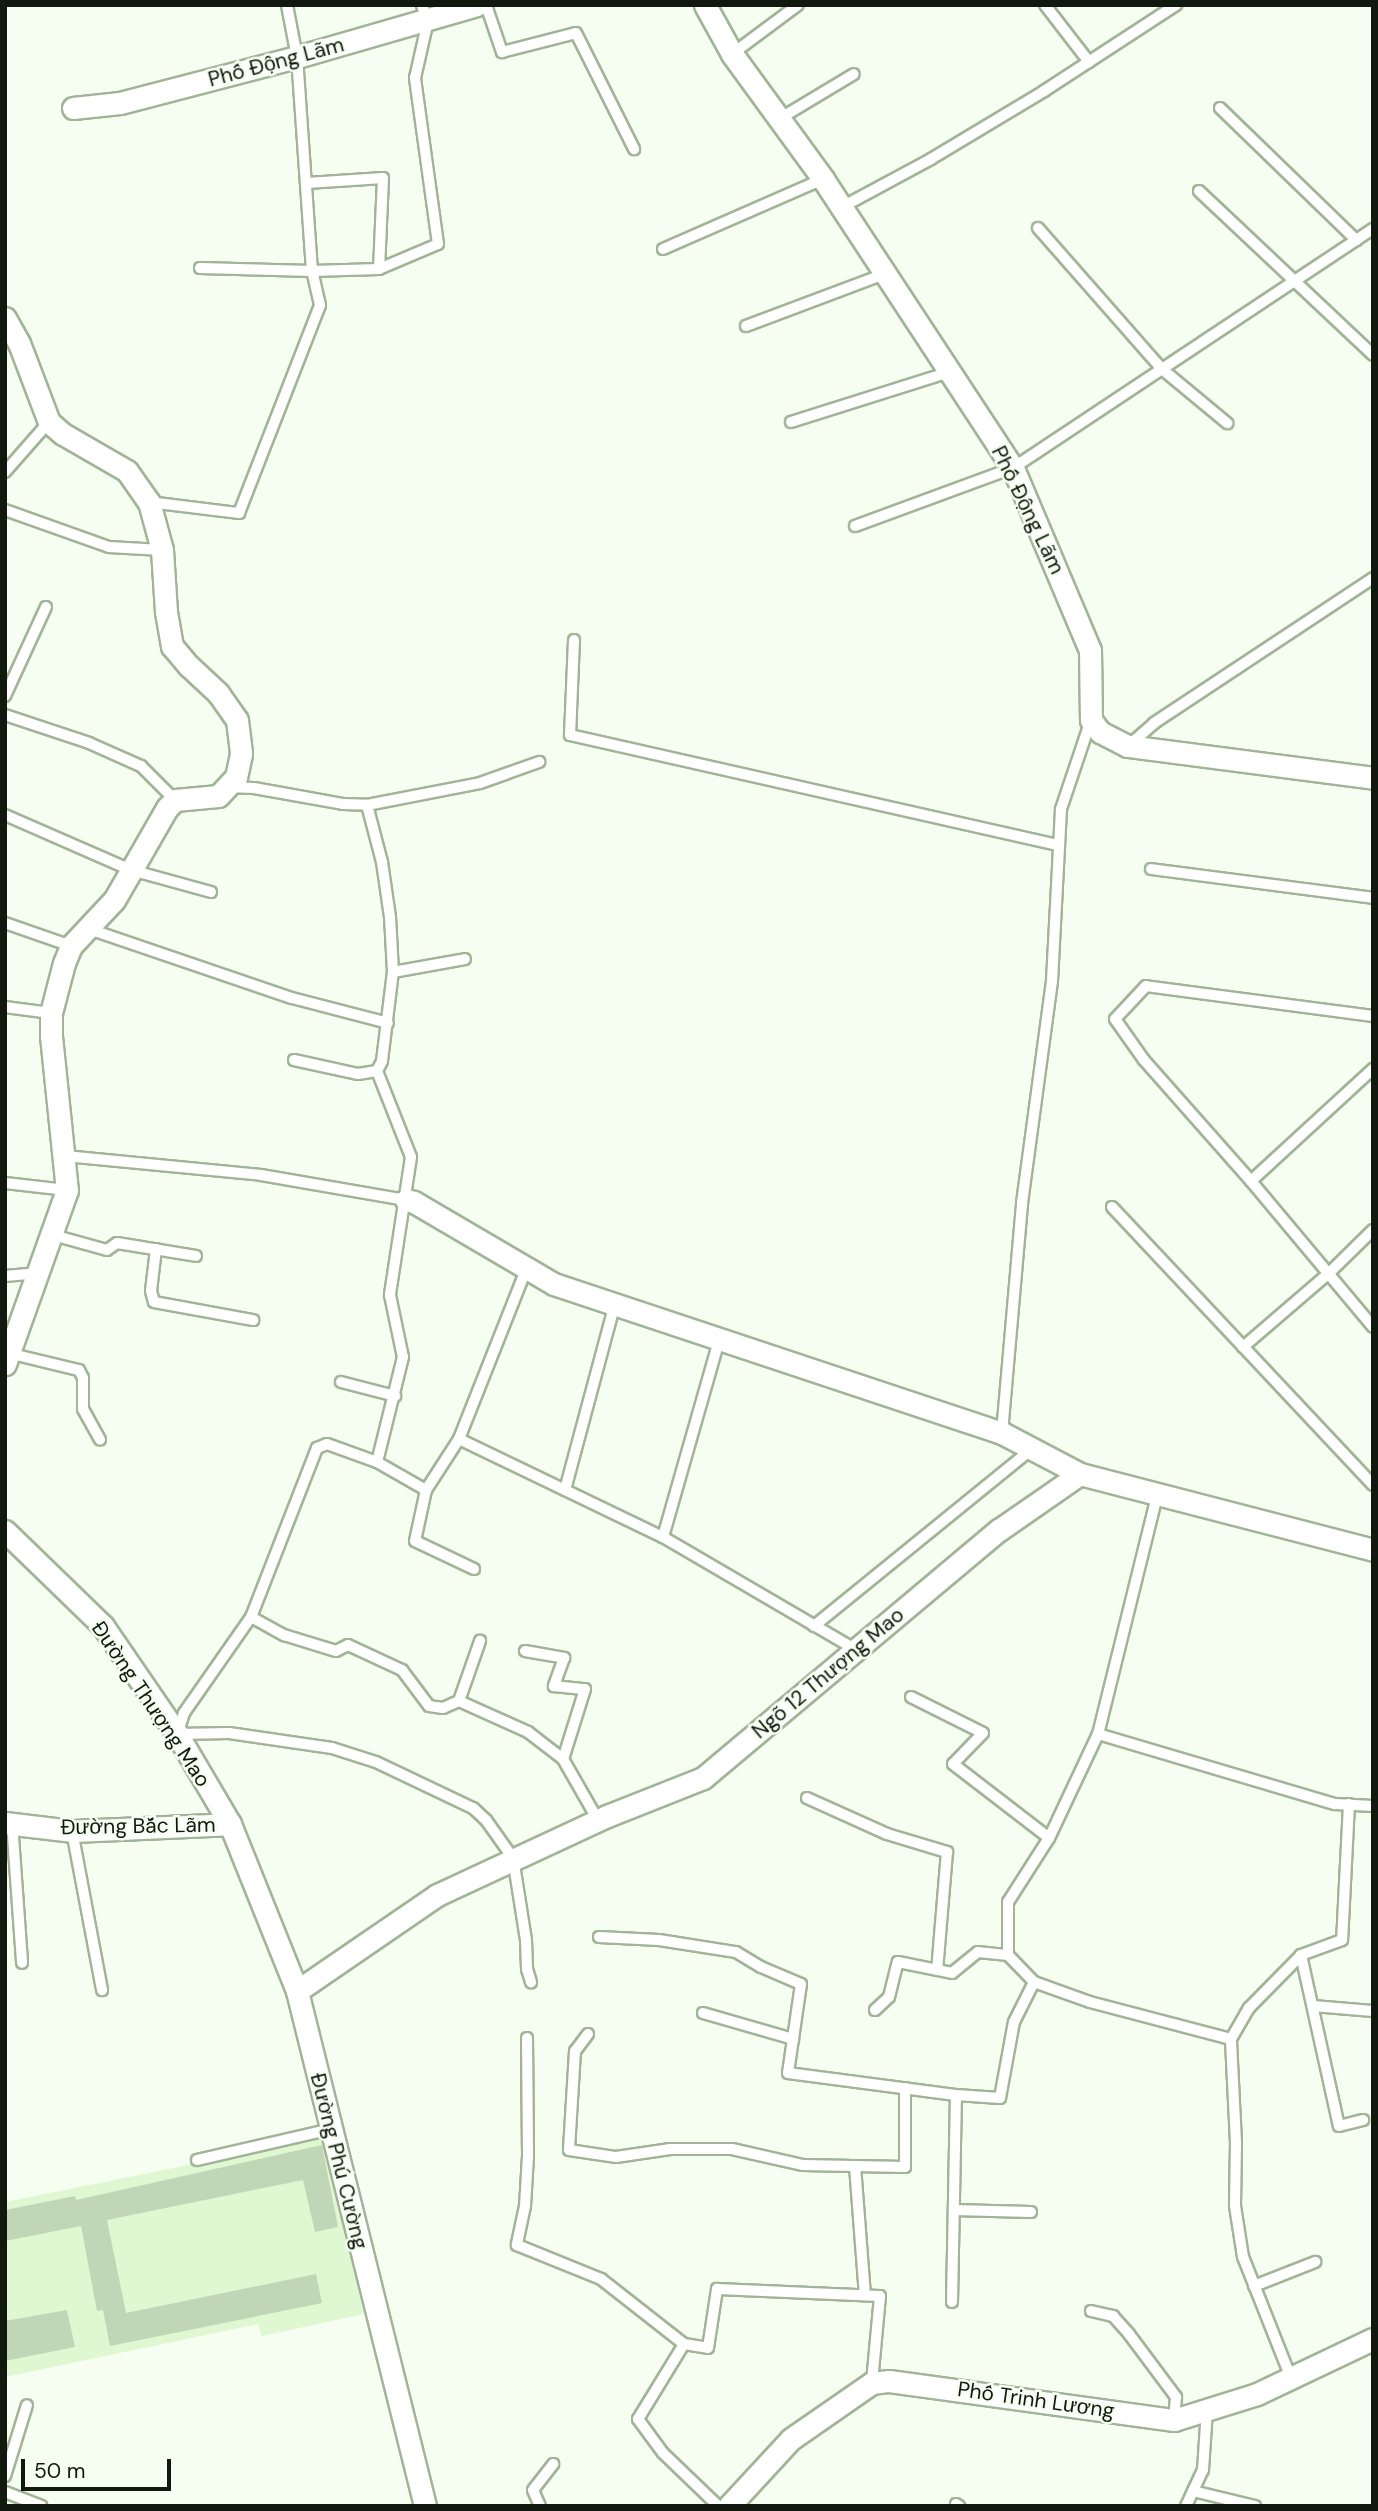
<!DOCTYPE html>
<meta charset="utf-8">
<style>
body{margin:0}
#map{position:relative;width:1378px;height:2511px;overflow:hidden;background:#f6fef2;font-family:"DM Sans",sans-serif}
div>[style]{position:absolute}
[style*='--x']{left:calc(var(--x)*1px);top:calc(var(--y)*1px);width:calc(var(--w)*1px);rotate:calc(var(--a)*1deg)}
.built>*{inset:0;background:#dff8d2}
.building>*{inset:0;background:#c1d5b7}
.roads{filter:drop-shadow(2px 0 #a1b497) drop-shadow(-2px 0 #a1b497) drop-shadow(0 2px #a1b497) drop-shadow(0 -2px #a1b497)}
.service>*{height:10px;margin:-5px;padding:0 5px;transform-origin:5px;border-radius:5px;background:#fff}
.minor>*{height:21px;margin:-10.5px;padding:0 10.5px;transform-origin:10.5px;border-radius:10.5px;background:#fff}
span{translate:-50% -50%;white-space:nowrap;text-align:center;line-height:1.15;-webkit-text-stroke:5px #f6fef2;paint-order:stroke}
.street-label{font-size:21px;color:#11180d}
.frame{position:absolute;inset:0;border:7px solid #11180d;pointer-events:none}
.scale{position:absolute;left:21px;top:2459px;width:150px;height:32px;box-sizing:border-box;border:4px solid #11180d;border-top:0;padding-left:9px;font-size:21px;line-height:24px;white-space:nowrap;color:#11180d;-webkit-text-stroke:5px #f6fef2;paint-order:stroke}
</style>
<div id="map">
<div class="built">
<i style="clip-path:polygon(322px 2138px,364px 2314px,262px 2336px,258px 2324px,5px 2377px,5px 2202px)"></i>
</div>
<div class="building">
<i style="clip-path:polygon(322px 2145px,338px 2227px,315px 2232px,303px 2180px,107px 2220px,126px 2313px,316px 2274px,322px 2303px,110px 2346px,103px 2310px,97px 2311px,81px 2226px,5px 2241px,5px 2210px,75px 2196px,76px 2200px)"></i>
<i style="clip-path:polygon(67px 2310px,75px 2347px,5px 2361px,5px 2321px)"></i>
</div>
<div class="roads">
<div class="service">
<i style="--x:486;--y:5;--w:50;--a:71.2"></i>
<i style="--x:502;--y:52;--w:76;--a:-14.4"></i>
<i style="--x:576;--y:33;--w:130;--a:63.4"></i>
<i style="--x:1045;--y:5;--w:72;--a:52.3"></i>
<i style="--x:732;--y:54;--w:82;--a:-36.6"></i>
<i style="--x:1220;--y:108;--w:190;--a:44.1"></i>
<i style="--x:779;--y:119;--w:87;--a:-31"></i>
<i style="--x:307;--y:183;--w:76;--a:-3.8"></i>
<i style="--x:383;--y:178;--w:91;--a:92.5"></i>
<i style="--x:1199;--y:191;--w:239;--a:43.3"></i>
<i style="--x:842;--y:207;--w:101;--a:-28.3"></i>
<i style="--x:931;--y:159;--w:132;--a:-31"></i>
<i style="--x:1044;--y:91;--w:158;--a:-33.1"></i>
<i style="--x:1038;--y:228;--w:188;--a:48.7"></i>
<i style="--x:1162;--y:369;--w:85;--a:39.7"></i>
<i style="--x:663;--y:249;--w:175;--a:-23.6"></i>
<i style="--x:200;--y:268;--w:112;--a:1.5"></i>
<i style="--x:312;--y:271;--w:67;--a:-1.7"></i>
<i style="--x:379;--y:269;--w:64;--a:-23"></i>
<i style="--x:438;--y:244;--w:168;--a:-97.9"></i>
<i style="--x:415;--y:78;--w:58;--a:-77.2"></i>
<i style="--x:428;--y:21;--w:17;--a:-111"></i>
<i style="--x:746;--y:326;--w:151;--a:-20.6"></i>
<i style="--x:791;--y:422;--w:167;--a:-17.5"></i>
<i style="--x:5;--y:472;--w:67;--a:-48.7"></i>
<i style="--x:149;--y:502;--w:91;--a:7"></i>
<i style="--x:239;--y:513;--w:223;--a:-68.7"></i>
<i style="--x:320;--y:305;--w:35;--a:-103"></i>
<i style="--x:312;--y:271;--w:215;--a:-94"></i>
<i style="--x:297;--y:57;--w:53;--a:-100.9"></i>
<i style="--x:5;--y:510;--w:110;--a:19.6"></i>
<i style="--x:109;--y:547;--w:53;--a:3.2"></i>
<i style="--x:855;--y:526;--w:168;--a:-20.2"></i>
<i style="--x:1013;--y:468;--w:432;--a:-33.6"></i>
<i style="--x:574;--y:640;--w:95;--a:92.4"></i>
<i style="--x:570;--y:735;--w:500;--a:12.7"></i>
<i style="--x:5;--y:696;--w:98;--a:-65.3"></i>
<i style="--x:5;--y:715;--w:89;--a:18.4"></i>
<i style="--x:89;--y:743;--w:57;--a:23.9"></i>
<i style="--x:141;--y:766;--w:48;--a:45"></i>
<i style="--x:1128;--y:746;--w:35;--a:-41"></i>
<i style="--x:1154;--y:723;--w:263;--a:-33.5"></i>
<i style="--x:227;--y:787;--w:27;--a:2"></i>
<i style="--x:254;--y:788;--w:90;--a:10.2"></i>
<i style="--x:343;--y:804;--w:24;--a:2"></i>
<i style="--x:367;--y:805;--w:115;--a:-11"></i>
<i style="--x:480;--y:783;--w:63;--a:-19.6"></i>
<i style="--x:5;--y:815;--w:137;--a:23.6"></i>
<i style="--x:131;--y:870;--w:83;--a:15.4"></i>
<i style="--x:1151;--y:869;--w:224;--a:7.4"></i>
<i style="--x:5;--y:923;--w:70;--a:19.2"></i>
<i style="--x:89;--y:929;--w:214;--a:18.8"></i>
<i style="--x:292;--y:998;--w:99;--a:14.6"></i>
<i style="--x:393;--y:972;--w:73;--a:-10.2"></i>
<i style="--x:5;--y:1007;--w:46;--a:7.4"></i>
<i style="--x:1373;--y:1016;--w:229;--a:-172.5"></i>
<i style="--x:1146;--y:986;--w:45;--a:133.2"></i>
<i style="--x:1115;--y:1019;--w:50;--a:54.7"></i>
<i style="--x:1144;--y:1060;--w:162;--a:48.5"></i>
<i style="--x:1251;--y:1181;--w:190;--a:50.1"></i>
<i style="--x:294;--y:1060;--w:66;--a:12.3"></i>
<i style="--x:358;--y:1074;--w:19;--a:-9"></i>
<i style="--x:377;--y:1071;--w:11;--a:-63"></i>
<i style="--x:382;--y:1061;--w:90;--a:-83"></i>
<i style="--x:393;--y:972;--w:55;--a:-93.1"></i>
<i style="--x:390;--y:917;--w:56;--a:-98.3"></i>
<i style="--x:382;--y:862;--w:59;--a:-104.7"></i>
<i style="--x:377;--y:1071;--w:92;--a:68.4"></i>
<i style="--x:411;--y:1157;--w:140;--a:98.7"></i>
<i style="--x:390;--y:1295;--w:63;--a:78.2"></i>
<i style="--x:403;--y:1357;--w:108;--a:103.9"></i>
<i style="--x:65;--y:1156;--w:197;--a:5.5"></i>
<i style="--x:261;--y:1175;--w:147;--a:9.8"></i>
<i style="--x:1251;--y:1181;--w:166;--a:-42.6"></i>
<i style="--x:5;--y:1183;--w:62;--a:6.4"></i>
<i style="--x:1112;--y:1207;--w:381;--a:46.8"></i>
<i style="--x:53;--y:1235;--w:56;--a:15.5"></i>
<i style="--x:107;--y:1250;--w:12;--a:-35"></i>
<i style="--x:117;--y:1243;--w:80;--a:9.3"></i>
<i style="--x:156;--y:1249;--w:42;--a:96.8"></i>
<i style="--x:151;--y:1291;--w:11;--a:75"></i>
<i style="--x:154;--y:1302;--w:101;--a:10.3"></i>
<i style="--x:5;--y:1276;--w:32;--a:-5"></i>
<i style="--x:1243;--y:1347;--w:112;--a:-40.7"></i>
<i style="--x:1328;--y:1274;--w:63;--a:-44.4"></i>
<i style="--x:8;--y:1353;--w:73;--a:13.5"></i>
<i style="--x:79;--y:1370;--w:9;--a:63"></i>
<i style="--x:83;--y:1378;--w:31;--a:90"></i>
<i style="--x:83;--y:1409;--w:35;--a:61"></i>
<i style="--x:341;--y:1382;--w:56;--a:14.5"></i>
<i style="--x:1002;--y:1433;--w:231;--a:-85"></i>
<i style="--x:1022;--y:1203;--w:224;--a:-82.3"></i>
<i style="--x:1052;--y:981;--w:172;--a:-87"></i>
<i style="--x:1061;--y:809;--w:94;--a:-71.4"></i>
<i style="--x:459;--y:1439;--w:226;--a:25.7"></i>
<i style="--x:663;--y:1537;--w:224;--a:30.3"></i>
<i style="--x:426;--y:1490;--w:61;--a:-57.1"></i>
<i style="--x:459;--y:1439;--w:185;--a:-68.4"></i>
<i style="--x:565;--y:1490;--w:193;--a:-75"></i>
<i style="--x:1157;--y:1496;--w:245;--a:103.9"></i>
<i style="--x:1098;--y:1734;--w:115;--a:115.2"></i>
<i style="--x:1049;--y:1838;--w:76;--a:122.6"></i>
<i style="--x:1008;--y:1902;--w:53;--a:90"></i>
<i style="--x:1008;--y:1955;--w:37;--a:46"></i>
<i style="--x:1034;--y:1982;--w:59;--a:19.7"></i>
<i style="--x:1090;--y:2002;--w:146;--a:14.7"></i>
<i style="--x:663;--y:1537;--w:205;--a:-74.1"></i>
<i style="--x:474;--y:1569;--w:65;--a:-154.6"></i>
<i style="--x:415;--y:1541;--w:52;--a:-77.8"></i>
<i style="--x:426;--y:1490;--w:56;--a:-150.3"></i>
<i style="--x:377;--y:1462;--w:53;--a:-160.2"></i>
<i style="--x:327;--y:1444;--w:11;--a:158"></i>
<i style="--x:317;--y:1448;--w:181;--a:111.3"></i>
<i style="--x:251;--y:1617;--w:117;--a:124.9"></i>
<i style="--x:184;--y:1713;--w:22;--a:108"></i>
<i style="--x:177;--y:1734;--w:52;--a:-1.1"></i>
<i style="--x:229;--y:1733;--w:104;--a:8.3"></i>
<i style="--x:332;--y:1748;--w:46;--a:17.7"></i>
<i style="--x:376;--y:1762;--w:107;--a:25.4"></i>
<i style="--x:473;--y:1808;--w:18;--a:43"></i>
<i style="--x:486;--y:1820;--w:47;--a:54.6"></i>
<i style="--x:513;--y:1858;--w:83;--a:81"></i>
<i style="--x:526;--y:1940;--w:29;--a:88"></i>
<i style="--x:527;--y:1969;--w:14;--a:73"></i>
<i style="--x:251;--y:1617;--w:38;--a:29"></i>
<i style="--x:284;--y:1635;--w:54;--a:17.1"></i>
<i style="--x:336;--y:1651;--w:13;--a:-27"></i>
<i style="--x:348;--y:1645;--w:60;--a:24.8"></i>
<i style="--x:402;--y:1670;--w:45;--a:53.1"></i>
<i style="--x:429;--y:1706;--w:14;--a:8"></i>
<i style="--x:443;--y:1708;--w:17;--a:-24"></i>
<i style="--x:459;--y:1701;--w:76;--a:24.2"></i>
<i style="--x:528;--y:1732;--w:44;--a:37.6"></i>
<i style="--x:563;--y:1759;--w:70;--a:60.2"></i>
<i style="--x:814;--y:1626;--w:281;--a:-39.1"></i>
<i style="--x:525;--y:1651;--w:40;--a:10"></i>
<i style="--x:564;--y:1658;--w:30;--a:110"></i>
<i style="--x:554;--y:1686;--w:31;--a:6"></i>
<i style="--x:585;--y:1689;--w:73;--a:107.4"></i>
<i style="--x:911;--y:1697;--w:80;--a:26.6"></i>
<i style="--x:983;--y:1733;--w:43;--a:134.1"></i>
<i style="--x:953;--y:1764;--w:121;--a:37.6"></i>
<i style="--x:459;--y:1701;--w:64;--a:-70.7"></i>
<i style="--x:1098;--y:1734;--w:247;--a:16.5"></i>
<i style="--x:1335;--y:1804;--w:38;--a:3"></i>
<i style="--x:807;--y:1798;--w:88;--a:24.2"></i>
<i style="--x:887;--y:1834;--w:63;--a:16.7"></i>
<i style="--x:947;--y:1852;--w:118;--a:94.8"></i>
<i style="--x:1349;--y:1804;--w:136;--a:92.9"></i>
<i style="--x:1342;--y:1940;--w:44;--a:159.9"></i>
<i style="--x:1301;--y:1955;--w:175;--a:77.5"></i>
<i style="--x:1339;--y:2126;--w:25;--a:-14"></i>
<i style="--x:12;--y:1822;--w:141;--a:85.9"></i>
<i style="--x:72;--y:1831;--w:162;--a:79.3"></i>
<i style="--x:599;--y:1937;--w:60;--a:2.9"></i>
<i style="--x:659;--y:1940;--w:78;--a:8.9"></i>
<i style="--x:736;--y:1952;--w:29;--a:31"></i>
<i style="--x:761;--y:1967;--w:43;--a:23"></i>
<i style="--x:801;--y:1984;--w:90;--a:98.3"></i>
<i style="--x:788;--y:2073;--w:169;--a:7.5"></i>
<i style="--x:956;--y:2095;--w:44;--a:3.9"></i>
<i style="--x:1000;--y:2098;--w:77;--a:-79.6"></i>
<i style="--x:1014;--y:2022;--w:45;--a:-63.4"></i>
<i style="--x:1313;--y:2006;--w:60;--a:4.8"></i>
<i style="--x:875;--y:2010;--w:19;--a:-43"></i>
<i style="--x:889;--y:1997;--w:36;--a:-76"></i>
<i style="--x:898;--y:1962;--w:55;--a:11.5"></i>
<i style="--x:952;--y:1973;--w:33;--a:-39"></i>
<i style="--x:978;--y:1952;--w:30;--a:6"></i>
<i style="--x:703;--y:2013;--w:94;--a:16.1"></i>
<i style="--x:588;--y:2034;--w:21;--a:127"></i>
<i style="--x:575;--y:2051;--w:99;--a:93.5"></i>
<i style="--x:569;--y:2150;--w:48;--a:8.5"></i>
<i style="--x:616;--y:2157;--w:55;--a:-8.4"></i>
<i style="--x:670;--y:2149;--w:62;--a:0"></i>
<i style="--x:732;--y:2149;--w:73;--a:12.7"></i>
<i style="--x:803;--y:2165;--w:102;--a:1.1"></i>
<i style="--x:905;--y:2167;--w:79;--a:-90"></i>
<i style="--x:527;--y:2038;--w:118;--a:89.5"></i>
<i style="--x:528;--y:2156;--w:50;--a:93.4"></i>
<i style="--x:525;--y:2206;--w:40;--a:102"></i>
<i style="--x:517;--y:2245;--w:91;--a:22"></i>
<i style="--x:601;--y:2279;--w:105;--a:38.1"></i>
<i style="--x:684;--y:2344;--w:24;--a:9"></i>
<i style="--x:708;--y:2348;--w:60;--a:-81.3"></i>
<i style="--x:717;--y:2289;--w:163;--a:2.5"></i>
<i style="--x:880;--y:2296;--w:87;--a:95.3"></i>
<i style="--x:197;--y:2160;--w:138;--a:-13"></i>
<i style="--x:855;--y:2166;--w:129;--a:85.6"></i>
<i style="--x:954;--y:2210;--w:77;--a:1.5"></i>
<i style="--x:1254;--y:2286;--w:66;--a:-21.5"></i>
<i style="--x:952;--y:2302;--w:207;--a:-88.9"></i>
<i style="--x:1091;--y:2311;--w:23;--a:13"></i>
<i style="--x:1113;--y:2316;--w:24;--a:48"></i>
<i style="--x:1129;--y:2334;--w:79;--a:53.3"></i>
<i style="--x:1176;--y:2397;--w:23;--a:95"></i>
<i style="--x:684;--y:2344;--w:88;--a:121.5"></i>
<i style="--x:638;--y:2419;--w:42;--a:53.7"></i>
<i style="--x:663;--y:2453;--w:76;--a:43.9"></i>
<i style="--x:1291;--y:2378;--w:130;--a:-111.6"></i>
<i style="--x:1243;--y:2257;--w:52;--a:-98.9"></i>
<i style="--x:1235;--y:2206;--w:63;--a:-89.1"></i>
<i style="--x:1236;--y:2143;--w:104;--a:-92.8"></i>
<i style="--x:1231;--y:2039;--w:36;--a:-60"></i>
<i style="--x:1249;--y:2008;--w:74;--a:-45.5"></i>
<i style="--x:5;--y:2476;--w:74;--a:-72.8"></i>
<i style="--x:1193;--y:2491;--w:64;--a:13.6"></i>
<i style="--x:5;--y:2492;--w:39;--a:21"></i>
<i style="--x:956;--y:2504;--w:4;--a:34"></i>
<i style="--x:540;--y:2506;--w:17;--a:-114"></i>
<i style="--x:533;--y:2490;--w:33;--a:-52"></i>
<i style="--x:1186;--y:2506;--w:40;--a:-65"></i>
<i style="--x:1203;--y:2470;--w:60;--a:-86.2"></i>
</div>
<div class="minor">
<i style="--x:705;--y:5;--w:56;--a:61.1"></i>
<i style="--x:732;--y:54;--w:155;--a:53.9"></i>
<i style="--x:823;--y:179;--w:346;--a:56.7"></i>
<i style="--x:1013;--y:468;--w:198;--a:67.1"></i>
<i style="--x:1090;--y:650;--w:70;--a:89.2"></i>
<i style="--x:1091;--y:720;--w:15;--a:53"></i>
<i style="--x:1100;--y:732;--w:31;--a:27"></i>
<i style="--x:1128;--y:746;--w:247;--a:7.4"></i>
<i style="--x:73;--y:108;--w:47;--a:-6.1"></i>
<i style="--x:120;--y:103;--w:183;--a:-14.6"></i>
<i style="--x:297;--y:57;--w:187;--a:-16.1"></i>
<i style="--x:5;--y:318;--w:29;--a:61"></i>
<i style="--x:19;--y:343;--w:85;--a:69.2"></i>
<i style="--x:49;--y:422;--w:18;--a:41"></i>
<i style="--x:63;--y:434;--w:74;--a:30"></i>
<i style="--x:127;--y:471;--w:38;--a:55"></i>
<i style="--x:149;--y:502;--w:50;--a:74.8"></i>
<i style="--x:162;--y:550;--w:62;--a:86.3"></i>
<i style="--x:166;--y:612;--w:35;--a:80"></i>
<i style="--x:172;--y:646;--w:26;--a:50"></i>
<i style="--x:189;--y:666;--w:40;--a:43"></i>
<i style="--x:218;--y:693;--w:33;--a:55"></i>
<i style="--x:237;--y:720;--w:34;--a:83"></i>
<i style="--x:241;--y:754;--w:24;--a:102"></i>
<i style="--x:236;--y:777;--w:26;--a:133"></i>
<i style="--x:218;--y:796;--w:43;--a:174.7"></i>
<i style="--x:175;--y:800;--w:11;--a:135"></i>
<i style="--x:167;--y:808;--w:106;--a:119.9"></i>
<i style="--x:114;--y:900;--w:63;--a:133.1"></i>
<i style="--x:71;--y:946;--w:18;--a:112"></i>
<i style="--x:64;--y:963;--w:52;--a:104.6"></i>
<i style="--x:51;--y:1013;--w:23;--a:90"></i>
<i style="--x:51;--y:1036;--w:155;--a:84.1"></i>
<i style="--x:67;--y:1190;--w:185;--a:109.6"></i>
<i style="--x:406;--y:1200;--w:8;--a:14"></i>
<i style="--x:414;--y:1202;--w:162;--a:30.4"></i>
<i style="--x:554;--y:1284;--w:472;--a:18.4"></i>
<i style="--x:1002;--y:1433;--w:88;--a:27.7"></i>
<i style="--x:5;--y:1531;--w:136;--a:44.1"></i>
<i style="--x:103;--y:1626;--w:131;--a:55.6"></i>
<i style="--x:177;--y:1734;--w:104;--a:59.5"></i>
<i style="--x:230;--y:1824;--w:180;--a:68.1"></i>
<i style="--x:297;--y:1991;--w:531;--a:76.04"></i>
<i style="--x:5;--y:1823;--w:67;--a:6.8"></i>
<i style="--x:72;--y:1831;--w:158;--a:-2.5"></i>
<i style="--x:297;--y:1991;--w:170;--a:-34.4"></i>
<i style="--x:437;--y:1895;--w:187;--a:-24.9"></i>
<i style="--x:607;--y:1816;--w:103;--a:-21.6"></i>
<i style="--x:703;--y:1778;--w:386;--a:-40"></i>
<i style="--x:999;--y:1530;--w:98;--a:-34.7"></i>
<i style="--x:1080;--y:1474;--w:303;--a:14.5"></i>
<i style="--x:729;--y:2506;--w:91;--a:-47.2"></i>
<i style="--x:791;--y:2439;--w:98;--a:-34.7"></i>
<i style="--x:872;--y:2383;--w:17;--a:-7"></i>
<i style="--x:889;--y:2381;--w:288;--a:7.8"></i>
<i style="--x:1174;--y:2420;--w:87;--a:-17.4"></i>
<i style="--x:1257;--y:2394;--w:128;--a:-25.4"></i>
</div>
</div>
<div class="street-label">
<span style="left:276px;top:62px;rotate:-15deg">Phố Động Lãm</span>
<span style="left:1028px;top:510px;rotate:64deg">Phố Động Lãm</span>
<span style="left:828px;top:1673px;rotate:-40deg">Ngõ 12 Thượng Mao</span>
<span style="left:151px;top:1704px;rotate:56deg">Đường Thượng Mao</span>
<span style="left:138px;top:1826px;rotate:-1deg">Đường Bắc Lãm</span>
<span style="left:339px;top:2161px;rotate:76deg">Đường Phú Cường</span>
<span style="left:1036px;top:2400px;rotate:8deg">Phố Trinh Lương</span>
</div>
<div class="frame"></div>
<div class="scale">50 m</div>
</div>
